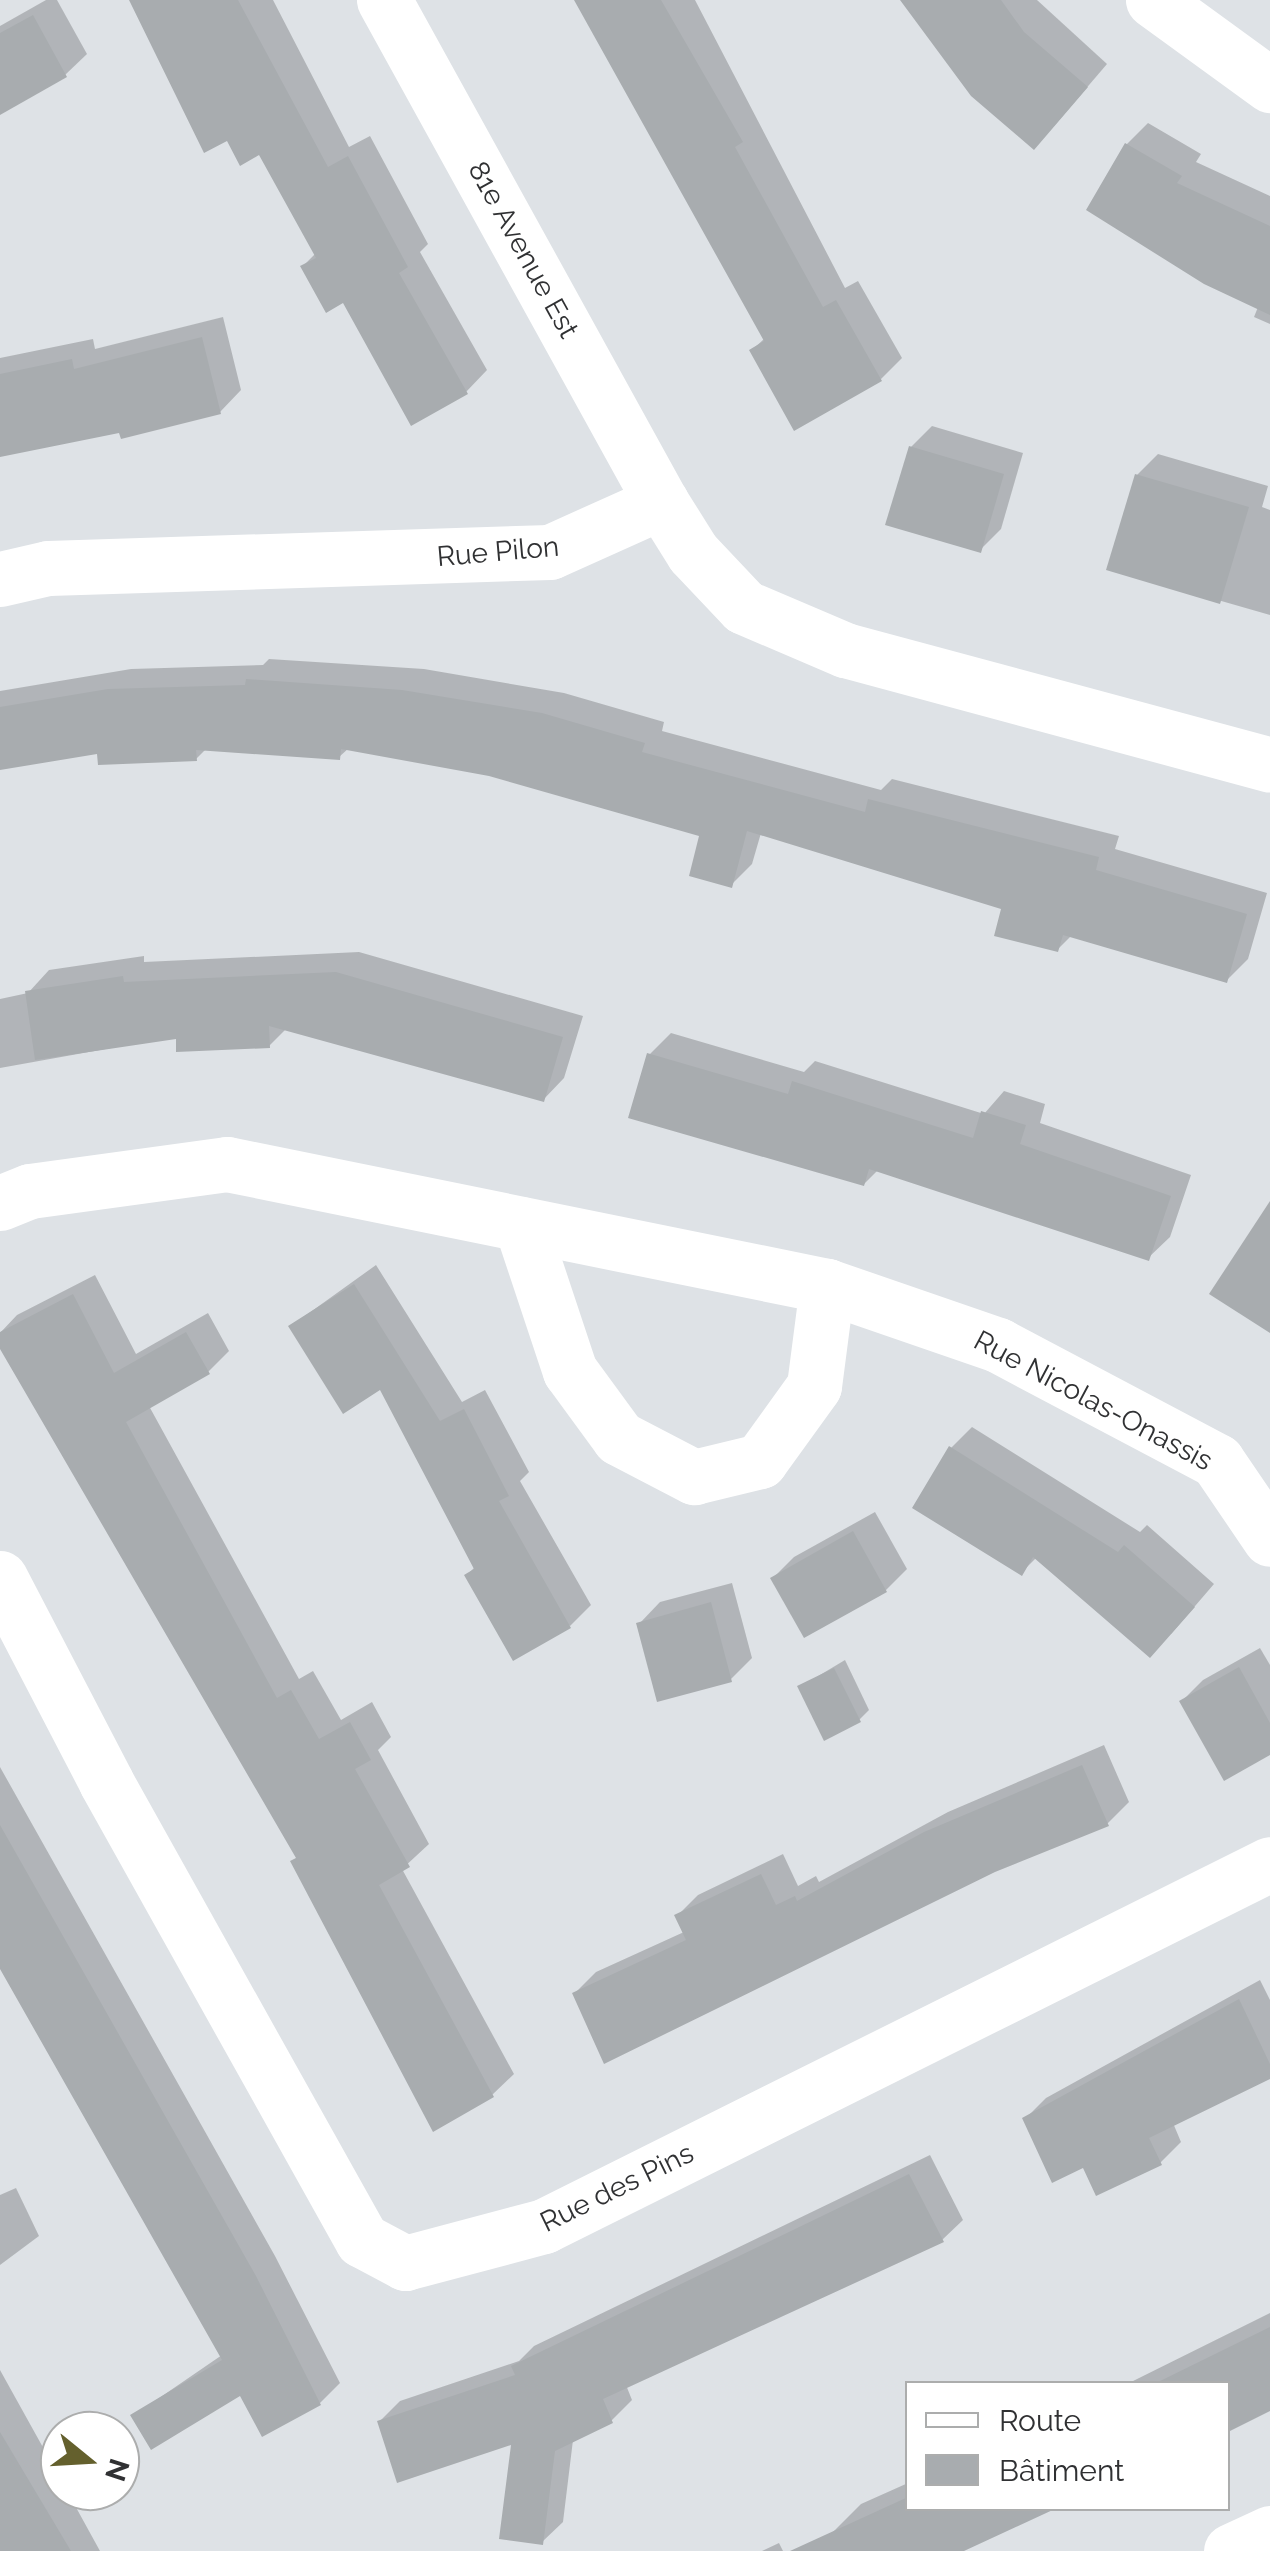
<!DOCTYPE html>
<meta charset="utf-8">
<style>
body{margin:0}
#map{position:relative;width:1270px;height:2551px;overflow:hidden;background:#dee2e6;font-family:Raleway,sans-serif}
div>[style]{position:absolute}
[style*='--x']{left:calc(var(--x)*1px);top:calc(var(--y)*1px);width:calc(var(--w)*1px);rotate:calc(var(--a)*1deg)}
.shadow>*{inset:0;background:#0003}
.building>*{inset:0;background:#a8acaf}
.minor>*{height:55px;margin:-27.5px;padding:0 27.5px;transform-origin:27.5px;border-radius:27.5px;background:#fff}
span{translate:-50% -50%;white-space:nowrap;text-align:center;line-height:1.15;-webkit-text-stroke:8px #fff;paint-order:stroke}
.street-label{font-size:28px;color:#303133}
.legend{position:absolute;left:905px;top:2381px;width:325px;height:130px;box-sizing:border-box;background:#fff;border:2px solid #acadad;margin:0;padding:12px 18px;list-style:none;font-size:30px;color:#303133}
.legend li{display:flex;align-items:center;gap:20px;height:50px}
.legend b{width:50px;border:2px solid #acadad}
.north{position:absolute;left:40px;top:2411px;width:100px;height:100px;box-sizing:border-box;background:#fff;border:2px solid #acadad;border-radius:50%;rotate:108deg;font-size:28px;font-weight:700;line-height:40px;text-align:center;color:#303133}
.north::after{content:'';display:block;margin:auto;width:35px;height:45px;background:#64602d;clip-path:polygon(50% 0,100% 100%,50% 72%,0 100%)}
</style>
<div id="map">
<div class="shadow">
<i style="clip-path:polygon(46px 0,57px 0,87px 54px,65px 75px,0 112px,0 26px)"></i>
<i style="clip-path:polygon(131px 0,273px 0,349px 147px,370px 136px,428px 244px,420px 252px,487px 370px,466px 392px,303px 266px,316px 253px,260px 152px,228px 137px)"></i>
<i style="clip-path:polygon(580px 0,695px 0,845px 288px,858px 281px,902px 358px,881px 379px,752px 350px,765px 338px)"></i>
<i style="clip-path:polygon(904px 0,1037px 0,1107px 64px,1054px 126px)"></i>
<i style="clip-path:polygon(1148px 123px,1201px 154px,1196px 162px,1270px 196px,1270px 324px,1254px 317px,1258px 307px,1089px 209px,1127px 144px)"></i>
<i style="clip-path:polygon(223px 317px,241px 390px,220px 412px,0 456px,0 358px,93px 339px,95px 349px)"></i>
<i style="clip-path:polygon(932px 426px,1023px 453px,1001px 529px,980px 550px,911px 447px)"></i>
<i style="clip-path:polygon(1158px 454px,1268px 486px,1262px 507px,1270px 510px,1270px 615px,1110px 569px,1137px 475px)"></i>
<i style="clip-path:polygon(269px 659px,424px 669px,564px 693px,664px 722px,662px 731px,881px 790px,892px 779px,1119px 836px,1115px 849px,1267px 893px,1248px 959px,1227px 980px,1072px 935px,1057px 950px,1004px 908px,761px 833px,752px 864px,731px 885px,702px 835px,490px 774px,349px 748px,339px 757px,207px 748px,196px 759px,100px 751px,0 768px,0 691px,131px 669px,263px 665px)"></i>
<i style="clip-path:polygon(359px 952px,583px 1016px,564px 1078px,543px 1100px,287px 1028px,269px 1046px,178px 1036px,0 1068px,0 999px,28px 993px,49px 970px,144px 956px,144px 962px)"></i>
<i style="clip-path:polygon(671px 1033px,804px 1072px,815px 1061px,984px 1114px,1004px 1091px,1045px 1104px,1040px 1123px,1191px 1175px,1170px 1237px,1148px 1258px,878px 1170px,864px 1184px,650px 1054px)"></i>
<i style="clip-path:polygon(376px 1265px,462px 1402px,485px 1390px,529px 1472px,520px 1481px,591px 1605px,570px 1626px,467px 1575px,475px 1567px,381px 1387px,291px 1326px)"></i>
<i style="clip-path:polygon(95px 1275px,136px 1354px,208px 1313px,229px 1351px,208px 1372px,149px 1406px,299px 1679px,313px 1671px,341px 1720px,372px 1702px,391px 1737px,378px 1750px,429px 1844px,402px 1869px,514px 2074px,492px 2095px,298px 1856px,0 1343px,0 1333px,17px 1315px)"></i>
<i style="clip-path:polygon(972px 1427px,1140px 1532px,1147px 1525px,1214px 1584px,1171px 1634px,1037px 1557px,1021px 1573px,951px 1448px)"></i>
<i style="clip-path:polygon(875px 1512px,907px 1569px,886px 1590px,773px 1578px,794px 1557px)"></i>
<i style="clip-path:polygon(732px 1583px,752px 1658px,731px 1679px,639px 1624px,660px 1602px)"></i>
<i style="clip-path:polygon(1260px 1648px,1270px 1665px,1270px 1752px,1182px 1701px,1203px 1680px)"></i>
<i style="clip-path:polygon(845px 1660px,869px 1710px,859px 1720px,800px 1687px)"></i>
<i style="clip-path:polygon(1104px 1745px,1129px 1802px,1108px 1823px,575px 1993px,596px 1972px,684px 1932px,677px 1916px,698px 1895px,783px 1854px,798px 1886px,816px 1876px,819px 1882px,948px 1812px)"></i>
<i style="clip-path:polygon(0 1767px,275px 2256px,340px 2383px,320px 2403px,241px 2393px,133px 2416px,222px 2355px,0 1955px)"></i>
<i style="clip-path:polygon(1260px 1980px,1270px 2000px,1270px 2076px,1173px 2123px,1181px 2142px,1160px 2163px,1084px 2165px,1025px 2119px,1046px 2098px)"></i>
<i style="clip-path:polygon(930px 2155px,963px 2220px,942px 2240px,626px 2385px,632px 2400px,612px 2420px,573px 2440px,563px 2522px,542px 2542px,514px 2442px,379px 2422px,400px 2401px,519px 2361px,534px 2346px)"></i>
<i style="clip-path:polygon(16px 2188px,39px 2236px,0 2265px,0 2195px)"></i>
<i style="clip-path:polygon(1270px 2313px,1270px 2408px,1228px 2429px,1228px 2384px,1127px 2384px)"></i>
<i style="clip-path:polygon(0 2370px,60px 2478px,60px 2491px,67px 2491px,100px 2551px,0 2551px)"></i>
<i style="clip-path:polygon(908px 2483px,908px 2508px,958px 2551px,838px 2551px,831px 2534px,861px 2504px)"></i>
<i style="clip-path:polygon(779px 2543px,783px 2551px,762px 2551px)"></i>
</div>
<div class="building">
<i style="clip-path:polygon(129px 0,238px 0,328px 167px,348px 156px,408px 267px,399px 273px,468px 394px,411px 426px,343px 303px,326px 313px,300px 266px,316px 258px,259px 155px,240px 166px,227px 141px,204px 153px)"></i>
<i style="clip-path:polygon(574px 0,661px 0,743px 142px,735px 147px,823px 307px,836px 300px,882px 381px,794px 431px,749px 350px,764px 341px)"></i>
<i style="clip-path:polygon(900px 0,1001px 0,1024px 32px,1088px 87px,1034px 150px,971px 96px)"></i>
<i style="clip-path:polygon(33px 15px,67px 77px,0 115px,0 33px)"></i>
<i style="clip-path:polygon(1125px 143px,1182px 176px,1177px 183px,1270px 226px,1270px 315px,1204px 284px,1086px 210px)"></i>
<i style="clip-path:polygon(202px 337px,221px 414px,121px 439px,119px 433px,0 457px,0 374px,72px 359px,74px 369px)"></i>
<i style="clip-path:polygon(909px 446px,1004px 474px,981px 553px,885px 525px)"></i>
<i style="clip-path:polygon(1135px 474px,1249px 507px,1220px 604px,1106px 570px)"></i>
<i style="clip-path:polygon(246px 679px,402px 690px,542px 713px,645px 743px,642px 752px,865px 812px,868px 799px,1099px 857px,1096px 870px,1247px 914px,1227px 983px,1063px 935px,1058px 952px,994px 936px,1001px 909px,747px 831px,732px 888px,689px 876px,699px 836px,489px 776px,341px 749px,340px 760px,196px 750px,197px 761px,98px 765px,97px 754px,0 770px,0 707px,108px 689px,245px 685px)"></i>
<i style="clip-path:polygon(336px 972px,563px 1037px,544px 1102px,269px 1026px,270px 1048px,176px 1052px,176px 1039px,35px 1060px,25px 991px,123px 976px,124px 982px)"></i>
<i style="clip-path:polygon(647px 1053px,788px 1094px,792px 1081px,973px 1138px,981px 1111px,1026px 1125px,1020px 1144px,1171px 1196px,1149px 1261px,869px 1169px,864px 1186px,628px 1118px)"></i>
<i style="clip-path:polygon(1270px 1201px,1270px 1333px,1209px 1294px)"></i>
<i style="clip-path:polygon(354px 1284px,440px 1421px,464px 1409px,509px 1496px,499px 1501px,571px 1628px,513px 1661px,464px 1575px,474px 1569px,380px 1390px,343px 1414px,288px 1326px)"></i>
<i style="clip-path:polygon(73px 1294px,114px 1373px,186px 1332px,210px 1374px,126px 1422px,277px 1698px,291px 1690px,319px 1739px,350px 1722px,371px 1760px,355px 1769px,410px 1867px,379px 1885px,494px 2097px,433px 2132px,290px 1861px,296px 1858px,0 1349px,0 1332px)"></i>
<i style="clip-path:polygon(949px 1446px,1118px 1552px,1124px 1545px,1195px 1607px,1150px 1658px,1033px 1557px,1022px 1576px,912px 1508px)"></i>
<i style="clip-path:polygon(853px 1531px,887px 1592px,804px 1638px,770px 1578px)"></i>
<i style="clip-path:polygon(711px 1602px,732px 1682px,657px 1702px,636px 1623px)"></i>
<i style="clip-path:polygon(1239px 1667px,1270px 1723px,1270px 1755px,1224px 1781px,1179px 1701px)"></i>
<i style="clip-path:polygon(834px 1668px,861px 1722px,824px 1741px,797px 1686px)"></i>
<i style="clip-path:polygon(1082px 1765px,1109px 1826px,995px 1872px,604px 2064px,572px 1993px,686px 1940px,674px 1915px,761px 1874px,776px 1905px,795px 1896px,797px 1901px,924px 1832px)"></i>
<i style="clip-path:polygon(0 1825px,256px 2276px,321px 2405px,262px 2437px,240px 2396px,151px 2450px,130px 2415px,222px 2360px,0 1969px)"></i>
<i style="clip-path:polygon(1239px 1999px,1270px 2064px,1270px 2079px,1149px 2138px,1162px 2165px,1096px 2196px,1083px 2168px,1052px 2183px,1022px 2118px)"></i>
<i style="clip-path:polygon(909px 2174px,944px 2242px,603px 2399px,613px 2423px,555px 2451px,543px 2545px,499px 2539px,511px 2445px,397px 2483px,377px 2421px,515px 2375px,511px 2366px)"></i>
<i style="clip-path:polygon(1270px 2327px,1270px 2411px,1228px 2432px,1228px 2384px,1154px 2384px)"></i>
<i style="clip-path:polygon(0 2432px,71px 2551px,0 2551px)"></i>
<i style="clip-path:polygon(908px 2497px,908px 2508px,1057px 2508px,964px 2551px,790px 2551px)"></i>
</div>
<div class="minor">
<i style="--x:384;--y:0;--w:573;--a:61.11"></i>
<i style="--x:661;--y:502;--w:60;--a:57.9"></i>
<i style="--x:693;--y:553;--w:74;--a:46.6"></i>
<i style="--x:744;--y:607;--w:110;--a:23.1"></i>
<i style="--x:845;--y:650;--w:440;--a:15.1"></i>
<i style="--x:1153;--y:0;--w:145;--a:36"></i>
<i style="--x:0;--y:579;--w:49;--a:-12.9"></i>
<i style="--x:48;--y:568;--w:502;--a:-1.83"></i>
<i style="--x:550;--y:552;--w:122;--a:-24.2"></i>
<i style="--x:0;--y:1203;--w:32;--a:-22"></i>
<i style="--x:30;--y:1191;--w:199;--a:-7.8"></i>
<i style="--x:227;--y:1164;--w:612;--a:11.49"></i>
<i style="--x:827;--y:1286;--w:181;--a:19"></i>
<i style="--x:998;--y:1345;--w:248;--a:27.9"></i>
<i style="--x:1217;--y:1461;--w:94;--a:55.8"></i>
<i style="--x:521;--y:1224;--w:155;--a:71.6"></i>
<i style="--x:570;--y:1371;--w:83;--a:53.8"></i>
<i style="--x:619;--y:1438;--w:85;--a:27.5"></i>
<i style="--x:694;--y:1477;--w:68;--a:-13.6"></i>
<i style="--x:760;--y:1461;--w:92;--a:-54.2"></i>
<i style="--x:814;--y:1386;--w:101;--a:-82.6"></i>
<i style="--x:0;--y:1578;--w:230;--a:62.5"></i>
<i style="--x:106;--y:1782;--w:525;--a:60.8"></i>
<i style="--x:362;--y:2240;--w:49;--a:28.1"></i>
<i style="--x:405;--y:2263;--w:144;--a:-14.9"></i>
<i style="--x:544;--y:2226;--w:811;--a:-26.5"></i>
<i style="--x:1231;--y:2551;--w:43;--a:-24.8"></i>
</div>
<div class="street-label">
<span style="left:523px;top:250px;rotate:61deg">81e Avenue Est</span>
<span style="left:498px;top:552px;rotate:-5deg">Rue Pilon</span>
<span style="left:1093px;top:1401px;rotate:28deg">Rue Nicolas-Onassis</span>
<span style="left:617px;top:2188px;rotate:-26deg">Rue des Pins</span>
</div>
<ul class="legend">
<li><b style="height:12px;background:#fff"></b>Route</li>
<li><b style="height:28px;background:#a8acaf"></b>Bâtiment</li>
</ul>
<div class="north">N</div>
</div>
